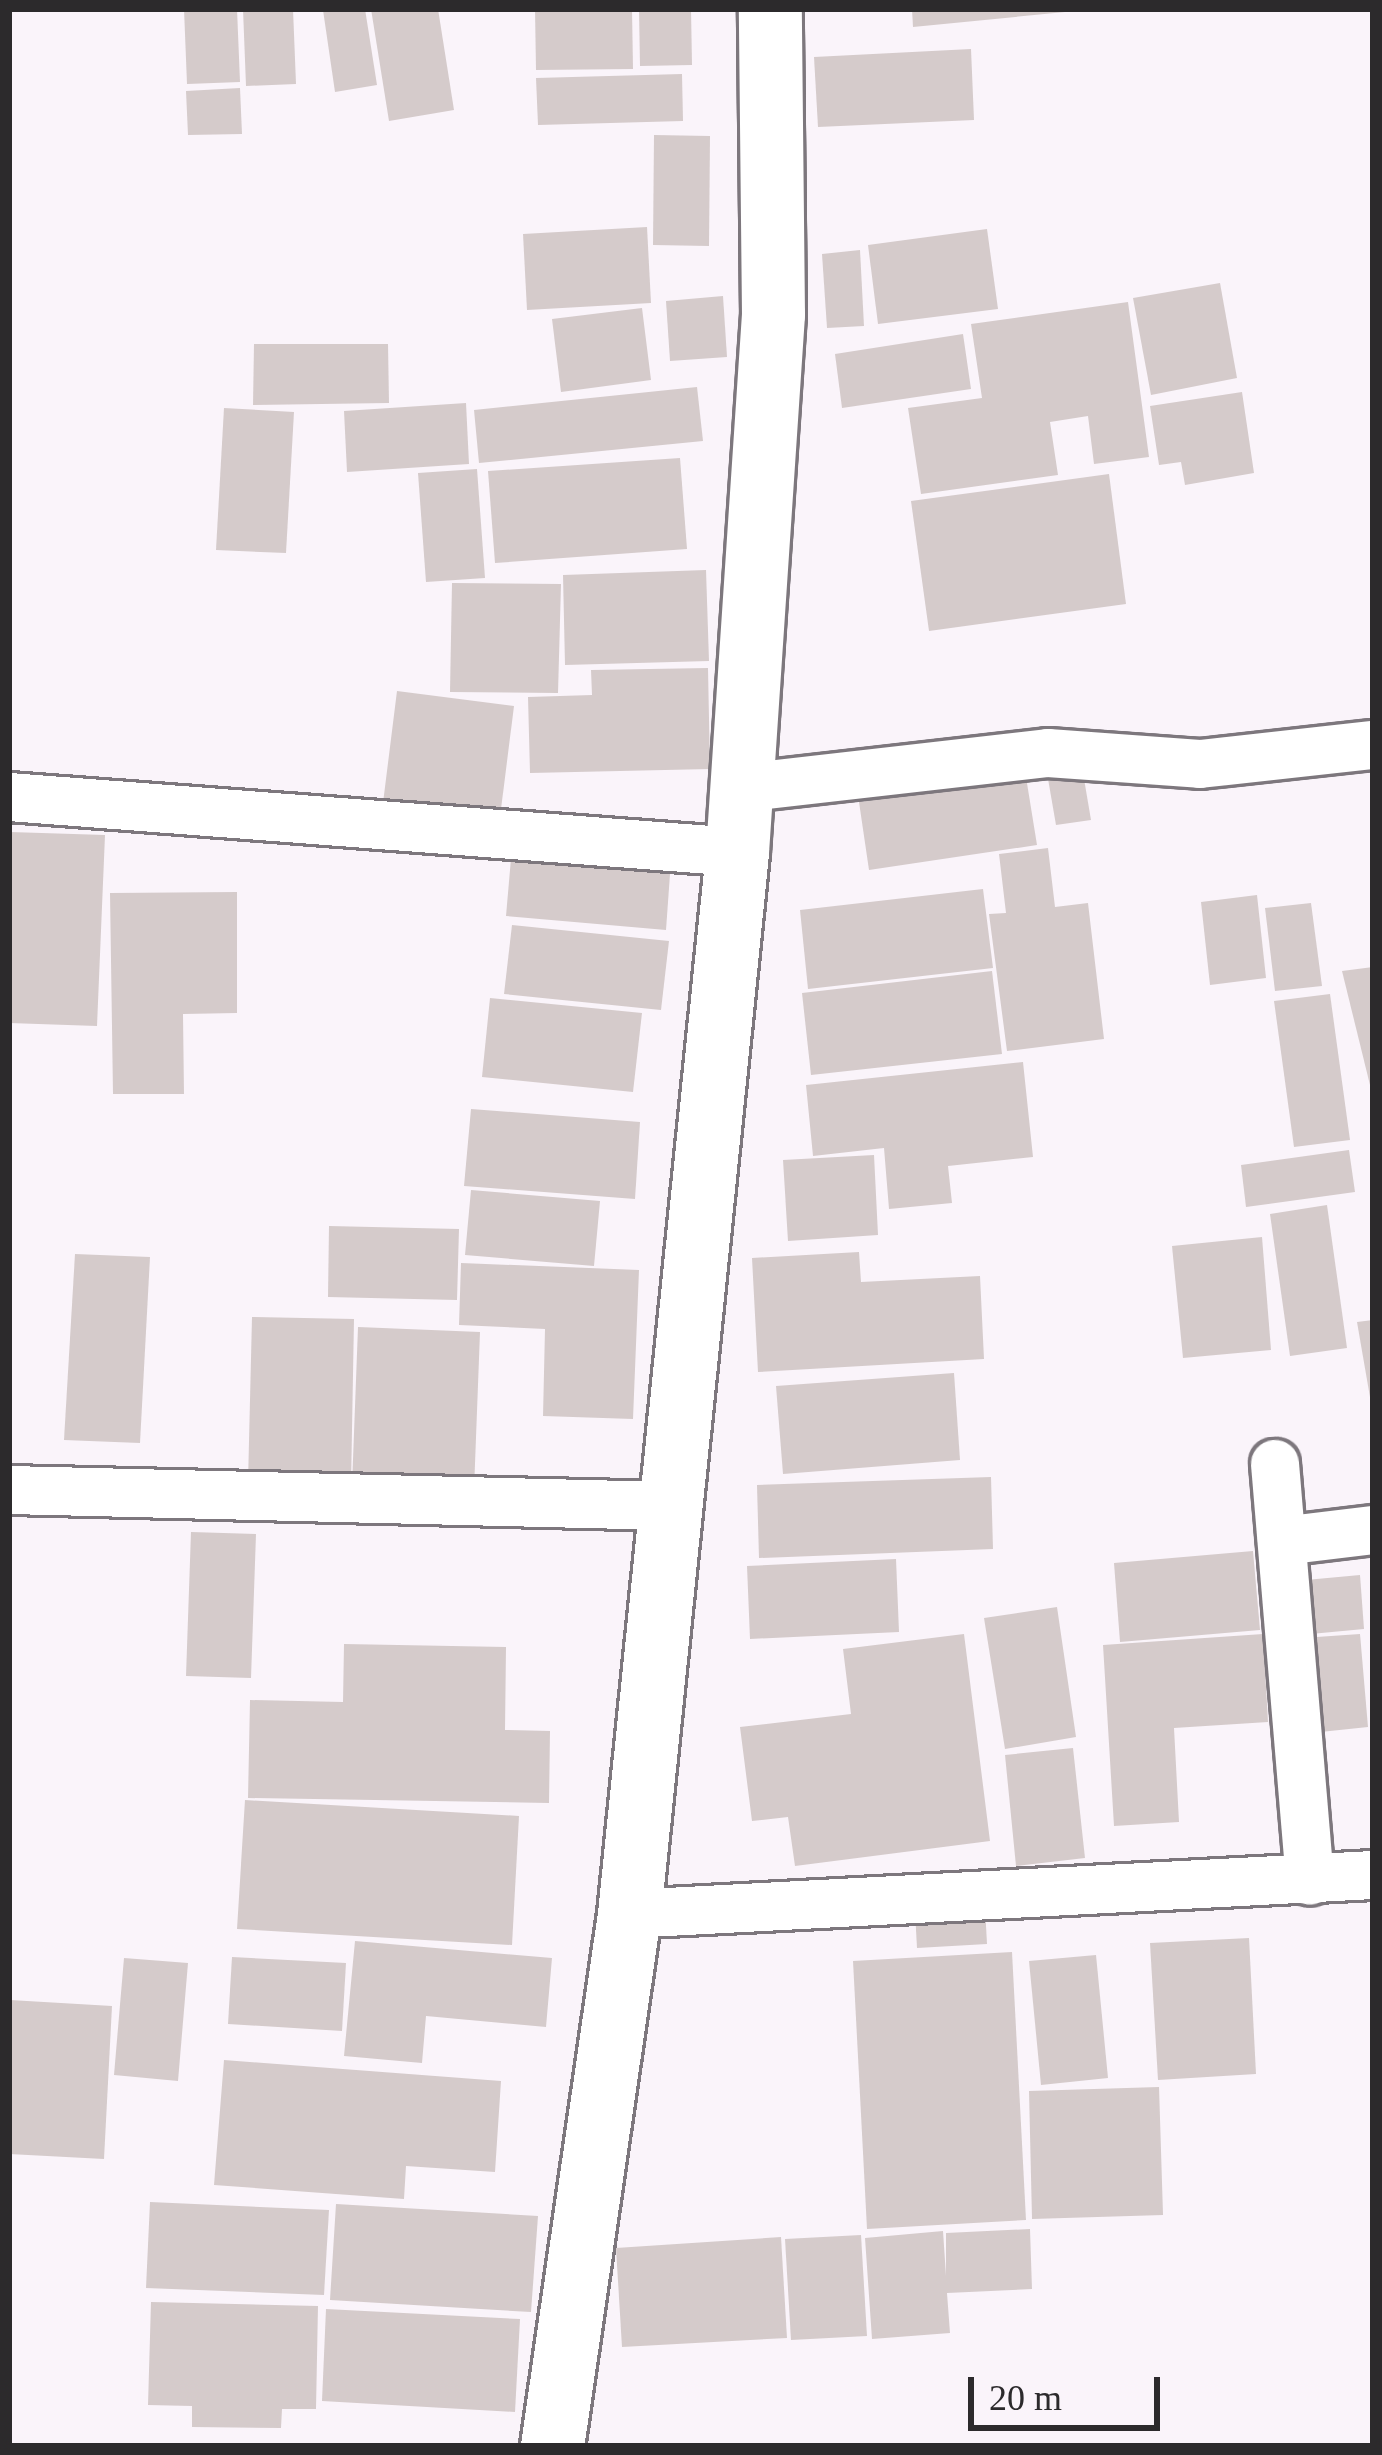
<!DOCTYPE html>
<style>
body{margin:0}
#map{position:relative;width:1382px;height:2455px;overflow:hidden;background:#faf4fa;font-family:Georgia,serif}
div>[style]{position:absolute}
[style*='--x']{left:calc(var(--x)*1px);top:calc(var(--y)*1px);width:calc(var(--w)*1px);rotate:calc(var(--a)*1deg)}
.building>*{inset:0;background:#d5cbcb}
.roads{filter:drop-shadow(3px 0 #7d777d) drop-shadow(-3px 0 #7d777d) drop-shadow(0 3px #7d777d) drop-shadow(0 -3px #7d777d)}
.minor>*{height:48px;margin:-24px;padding:0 24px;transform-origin:24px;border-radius:24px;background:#fff}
.tertiary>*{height:63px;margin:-31.5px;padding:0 31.5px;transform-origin:31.5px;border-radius:31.5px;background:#fff}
span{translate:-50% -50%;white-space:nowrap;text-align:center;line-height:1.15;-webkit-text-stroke:12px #faf4fa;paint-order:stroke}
.frame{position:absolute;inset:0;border:12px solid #2c2a2c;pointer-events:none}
.scale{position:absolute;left:968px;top:2377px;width:192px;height:54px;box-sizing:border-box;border:6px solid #2c2a2c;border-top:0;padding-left:15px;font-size:36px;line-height:42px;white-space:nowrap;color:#2c2a2c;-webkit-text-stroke:9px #faf4fa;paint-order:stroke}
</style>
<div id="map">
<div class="building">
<i style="clip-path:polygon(184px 9px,237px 9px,240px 82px,187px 84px)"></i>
<i style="clip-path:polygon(243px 9px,293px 9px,296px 84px,246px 86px)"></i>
<i style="clip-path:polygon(365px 9px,377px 85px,335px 92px,323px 10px)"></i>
<i style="clip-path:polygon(371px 9px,438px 9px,454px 110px,389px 121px)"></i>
<i style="clip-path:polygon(535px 9px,632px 9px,633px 69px,536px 70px)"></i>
<i style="clip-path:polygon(639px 9px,691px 9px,692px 65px,640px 66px)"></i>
<i style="clip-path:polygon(912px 9px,1065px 9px,1065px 12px,913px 27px)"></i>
<i style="clip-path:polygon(971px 49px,974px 120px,818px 127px,814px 57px)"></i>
<i style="clip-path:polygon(682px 74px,683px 121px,538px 125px,536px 78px)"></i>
<i style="clip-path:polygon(240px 88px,242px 134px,188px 135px,186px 91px)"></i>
<i style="clip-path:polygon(654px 135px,710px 136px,709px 246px,653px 245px)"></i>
<i style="clip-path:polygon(647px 227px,651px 303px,527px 310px,523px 234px)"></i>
<i style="clip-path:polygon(987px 229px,998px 309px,878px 324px,868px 245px)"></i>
<i style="clip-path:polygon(860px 250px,864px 326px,827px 328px,822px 254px)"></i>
<i style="clip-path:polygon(1220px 283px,1237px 378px,1151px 395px,1133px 298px)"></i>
<i style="clip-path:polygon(723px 296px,727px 357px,670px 361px,666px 301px)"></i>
<i style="clip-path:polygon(1128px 302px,1149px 457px,1094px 464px,1088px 416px,1050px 422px,1058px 475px,921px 494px,908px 408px,982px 398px,971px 324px)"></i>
<i style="clip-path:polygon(642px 308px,651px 380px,561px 392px,552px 319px)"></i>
<i style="clip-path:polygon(963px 334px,971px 389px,842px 408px,835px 354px)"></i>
<i style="clip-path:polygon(254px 344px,388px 344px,389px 403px,253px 405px)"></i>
<i style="clip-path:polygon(697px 387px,703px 441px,479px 463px,474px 410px)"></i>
<i style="clip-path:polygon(1242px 392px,1254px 473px,1185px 485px,1181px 462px,1159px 465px,1150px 406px)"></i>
<i style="clip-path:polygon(466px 403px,469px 464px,347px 472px,344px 411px)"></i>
<i style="clip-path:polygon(224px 408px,294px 412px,286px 553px,216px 550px)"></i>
<i style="clip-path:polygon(680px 458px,687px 549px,495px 563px,488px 471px)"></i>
<i style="clip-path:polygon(477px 469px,485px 578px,426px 582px,418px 473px)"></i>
<i style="clip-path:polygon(1109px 474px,1126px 604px,929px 631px,911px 501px)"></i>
<i style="clip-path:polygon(706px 570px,709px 661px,565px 665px,563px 575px)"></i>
<i style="clip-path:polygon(452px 583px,561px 584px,558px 693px,450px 692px)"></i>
<i style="clip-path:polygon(708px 668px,710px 769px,530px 773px,528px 697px,592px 695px,591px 670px)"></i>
<i style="clip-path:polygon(397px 691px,514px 706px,499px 825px,382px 811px)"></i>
<i style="clip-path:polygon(1082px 767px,1091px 820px,1056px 825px,1047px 773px)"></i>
<i style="clip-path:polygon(1026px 777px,1037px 845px,869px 870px,859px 802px)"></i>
<i style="clip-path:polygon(10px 832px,105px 835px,97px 1026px,9px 1023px)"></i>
<i style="clip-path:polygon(512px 847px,671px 860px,666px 930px,506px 916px)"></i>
<i style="clip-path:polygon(1048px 848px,1055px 907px,1088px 903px,1104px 1039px,1007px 1051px,989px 914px,1006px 913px,999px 854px)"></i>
<i style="clip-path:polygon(983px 889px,993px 968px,808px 989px,800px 910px)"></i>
<i style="clip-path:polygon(237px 892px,237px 1013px,183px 1014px,184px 1094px,113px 1094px,110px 893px)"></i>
<i style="clip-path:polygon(1257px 895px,1266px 978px,1210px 985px,1201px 902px)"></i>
<i style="clip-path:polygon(1311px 903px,1322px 986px,1275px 991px,1265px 908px)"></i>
<i style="clip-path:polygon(512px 925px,669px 941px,661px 1010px,504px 994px)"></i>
<i style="clip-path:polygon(1373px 967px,1373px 1085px,1370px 1085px,1342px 971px)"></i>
<i style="clip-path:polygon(992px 971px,1002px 1054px,811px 1075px,802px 993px)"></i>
<i style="clip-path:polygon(1330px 994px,1350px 1140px,1294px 1147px,1274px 1001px)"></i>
<i style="clip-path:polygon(490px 998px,642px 1013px,633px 1092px,482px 1077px)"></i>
<i style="clip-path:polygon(1023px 1062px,1033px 1157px,948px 1166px,952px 1203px,889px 1209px,884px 1148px,813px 1156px,806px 1085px)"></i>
<i style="clip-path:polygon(471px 1109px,640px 1122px,635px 1199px,464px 1186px)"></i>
<i style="clip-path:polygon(1349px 1150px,1355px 1192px,1246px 1207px,1241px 1165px)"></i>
<i style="clip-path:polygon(874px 1155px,878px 1235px,788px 1241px,783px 1160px)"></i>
<i style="clip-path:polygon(471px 1190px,600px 1201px,594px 1266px,465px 1255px)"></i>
<i style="clip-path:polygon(1327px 1205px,1347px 1348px,1290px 1356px,1270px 1214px)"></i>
<i style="clip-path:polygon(329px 1226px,459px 1229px,457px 1300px,328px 1297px)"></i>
<i style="clip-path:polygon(1262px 1237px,1271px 1350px,1183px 1358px,1172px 1246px)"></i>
<i style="clip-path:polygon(859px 1252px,861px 1282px,980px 1276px,984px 1359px,758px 1372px,752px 1258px)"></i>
<i style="clip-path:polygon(75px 1254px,150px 1257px,140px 1443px,64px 1440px)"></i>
<i style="clip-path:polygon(461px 1263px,639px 1270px,633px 1419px,543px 1416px,545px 1329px,459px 1325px)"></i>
<i style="clip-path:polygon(252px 1317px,354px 1319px,351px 1485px,248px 1483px)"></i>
<i style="clip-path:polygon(1373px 1320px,1373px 1403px,1371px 1403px,1357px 1322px)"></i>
<i style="clip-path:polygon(358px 1327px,480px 1332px,474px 1490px,352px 1486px)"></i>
<i style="clip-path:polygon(954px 1373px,960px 1460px,783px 1474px,776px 1386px)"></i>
<i style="clip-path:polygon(991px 1477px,993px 1549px,759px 1558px,757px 1485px)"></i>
<i style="clip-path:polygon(191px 1532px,256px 1534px,251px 1678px,186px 1676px)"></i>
<i style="clip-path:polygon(1253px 1551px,1260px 1630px,1120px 1642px,1114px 1563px)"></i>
<i style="clip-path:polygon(896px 1559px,899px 1632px,750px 1639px,747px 1566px)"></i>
<i style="clip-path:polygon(1360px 1575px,1364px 1629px,1300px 1635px,1295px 1581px)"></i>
<i style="clip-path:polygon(1057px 1607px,1076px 1737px,1005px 1749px,984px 1618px)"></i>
<i style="clip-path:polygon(964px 1634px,990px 1841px,795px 1866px,788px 1817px,752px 1821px,740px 1727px,851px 1714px,843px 1649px)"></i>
<i style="clip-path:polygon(1263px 1634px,1268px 1722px,1174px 1728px,1179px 1822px,1114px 1826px,1103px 1645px)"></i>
<i style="clip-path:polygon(1360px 1634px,1368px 1727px,1311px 1733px,1302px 1638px)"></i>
<i style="clip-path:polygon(344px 1644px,506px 1647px,505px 1730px,550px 1731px,549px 1803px,248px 1798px,250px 1700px,343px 1702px)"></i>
<i style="clip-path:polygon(1073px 1748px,1085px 1858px,1016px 1866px,1005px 1755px)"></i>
<i style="clip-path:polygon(245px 1800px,519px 1816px,512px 1945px,237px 1929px)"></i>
<i style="clip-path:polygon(985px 1907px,987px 1944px,917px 1948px,915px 1911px)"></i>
<i style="clip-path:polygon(1249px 1938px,1256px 2074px,1158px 2080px,1150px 1943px)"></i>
<i style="clip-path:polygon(355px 1941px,552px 1958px,546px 2027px,426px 2016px,422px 2063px,344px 2056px)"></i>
<i style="clip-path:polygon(1012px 1952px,1026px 2220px,867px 2229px,853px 1961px)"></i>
<i style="clip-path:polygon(1096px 1955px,1108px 2078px,1041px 2085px,1029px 1961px)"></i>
<i style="clip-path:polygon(232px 1957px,346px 1963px,342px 2031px,228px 2024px)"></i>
<i style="clip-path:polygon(124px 1958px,188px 1963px,178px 2081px,114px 2075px)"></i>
<i style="clip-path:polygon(10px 2000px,112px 2006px,104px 2159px,9px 2154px)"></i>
<i style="clip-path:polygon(224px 2060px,501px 2081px,495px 2172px,406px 2166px,404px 2199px,214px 2185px)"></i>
<i style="clip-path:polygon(1159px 2087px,1163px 2215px,1032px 2219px,1029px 2091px)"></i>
<i style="clip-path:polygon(150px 2202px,329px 2210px,324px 2295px,146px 2288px)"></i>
<i style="clip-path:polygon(336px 2204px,538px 2216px,531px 2312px,330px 2300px)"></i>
<i style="clip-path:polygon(1030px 2229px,1032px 2289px,947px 2293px,950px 2333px,872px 2339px,865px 2238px,943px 2231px,946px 2276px,946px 2233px)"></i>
<i style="clip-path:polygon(861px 2235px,867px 2336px,791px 2340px,785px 2239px)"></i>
<i style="clip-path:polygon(781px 2237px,787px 2338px,622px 2347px,616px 2248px)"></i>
<i style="clip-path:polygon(151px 2302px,318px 2306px,316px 2409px,282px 2409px,281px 2428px,192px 2427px,192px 2406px,148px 2405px)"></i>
<i style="clip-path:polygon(326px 2309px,520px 2319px,515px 2412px,322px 2401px)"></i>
</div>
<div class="roads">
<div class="minor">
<i style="--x:741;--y:788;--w:309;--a:-6.5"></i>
<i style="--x:1048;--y:753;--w:152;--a:4.1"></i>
<i style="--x:1200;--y:764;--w:174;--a:-6.3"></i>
<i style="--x:9;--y:797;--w:730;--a:4.32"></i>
<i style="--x:1275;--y:1464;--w:418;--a:85.2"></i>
<i style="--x:9;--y:1490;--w:658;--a:1.39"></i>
<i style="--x:1282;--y:1541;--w:92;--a:-6.9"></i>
<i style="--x:629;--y:1914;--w:745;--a:-3"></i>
</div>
<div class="tertiary">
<i style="--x:552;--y:2446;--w:538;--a:-81.76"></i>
<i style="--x:629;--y:1914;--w:1067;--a:-84.19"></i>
<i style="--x:737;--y:852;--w:539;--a:-86.17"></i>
<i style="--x:773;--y:314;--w:305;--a:-90.6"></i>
</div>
</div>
<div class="frame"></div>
<div class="scale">20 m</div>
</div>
